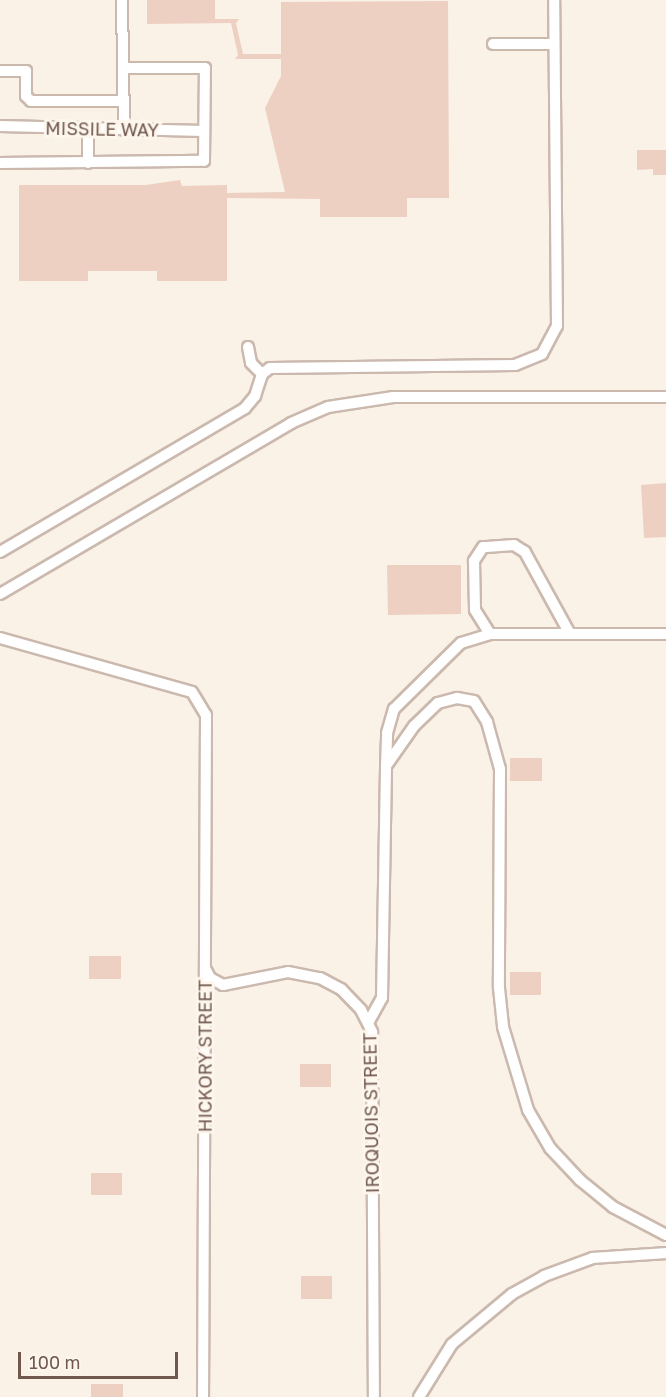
<!DOCTYPE html>
<style>
body{margin:0}
#map{position:relative;width:666px;height:1397px;overflow:hidden;background:#faf1e7;font-family:"Golos Text",sans-serif}
div>[style]{position:absolute}
[style*='--x']{left:calc(var(--x)*1px);top:calc(var(--y)*1px);width:calc(var(--w)*1px);rotate:calc(var(--a)*1deg)}
.building>*{inset:0;background:#edd0c1}
.roads{filter:drop-shadow(2px 0 #cbb9ae) drop-shadow(-2px 0 #cbb9ae) drop-shadow(0 2px #cbb9ae) drop-shadow(0 -2px #cbb9ae)}
.minor>*{height:10px;margin:-5px;padding:0 5px;transform-origin:5px;border-radius:5px;background:#fff}
span{translate:-50% -50%;white-space:nowrap;text-align:center;line-height:1.15;-webkit-text-stroke:6px #fdf6ed;paint-order:stroke}
.street-label{font-size:18px;color:#71584e}
.scale{position:absolute;left:18px;top:1352px;width:160px;height:27px;box-sizing:border-box;border:3px solid #71584e;border-top:0;padding-left:8px;font-size:18px;line-height:21px;white-space:nowrap;color:#71584e;-webkit-text-stroke:4px #fdf6ed;paint-order:stroke}
</style>
<div id="map">
<div class="building">
<i style="clip-path:polygon(147px 0,215px 0,215px 19px,239px 19px,236px 23px,243px 54px,281px 54px,281px 2px,448px 1px,449px 198px,407px 198px,407px 217px,320px 217px,320px 199px,227px 198px,227px 281px,157px 281px,157px 271px,88px 271px,88px 281px,19px 281px,19px 185px,146px 185px,180px 180px,182px 186px,227px 185px,227px 193px,285px 192px,265px 108px,281px 76px,281px 59px,235px 59px,238px 55px,231px 23px,147px 24px)"></i>
<i style="clip-path:polygon(637px 150px,666px 150px,666px 175px,653px 175px,653px 169px,637px 170px)"></i>
<i style="clip-path:polygon(666px 483px,666px 537px,644px 538px,641px 485px)"></i>
<i style="clip-path:polygon(387px 565px,461px 565px,461px 614px,388px 615px)"></i>
<i style="clip-path:polygon(510px 758px,542px 758px,542px 781px,510px 781px)"></i>
<i style="clip-path:polygon(89px 956px,121px 956px,121px 979px,89px 979px)"></i>
<i style="clip-path:polygon(510px 972px,541px 972px,541px 995px,510px 995px)"></i>
<i style="clip-path:polygon(300px 1064px,331px 1064px,331px 1087px,300px 1087px)"></i>
<i style="clip-path:polygon(91px 1173px,122px 1173px,122px 1195px,91px 1195px)"></i>
<i style="clip-path:polygon(301px 1276px,332px 1276px,332px 1299px,301px 1299px)"></i>
<i style="clip-path:polygon(91px 1384px,123px 1384px,123px 1397px,91px 1397px)"></i>
</div>
<div class="roads">
<div class="minor">
<i style="--x:122;--y:0;--w:130;--a:89.1"></i>
<i style="--x:493;--y:44;--w:61;--a:0"></i>
<i style="--x:0;--y:71;--w:26;--a:0"></i>
<i style="--x:26;--y:71;--w:25;--a:90"></i>
<i style="--x:26;--y:96;--w:7;--a:45"></i>
<i style="--x:31;--y:101;--w:92;--a:0"></i>
<i style="--x:0;--y:126;--w:204;--a:1.4"></i>
<i style="--x:0;--y:163;--w:204;--a:-0.6"></i>
<i style="--x:204;--y:161;--w:93;--a:-89.4"></i>
<i style="--x:205;--y:68;--w:82;--a:180"></i>
<i style="--x:88;--y:163;--w:33;--a:-90"></i>
<i style="--x:248;--y:347;--w:16;--a:79"></i>
<i style="--x:251;--y:363;--w:16;--a:45"></i>
<i style="--x:0;--y:552;--w:284;--a:-30.4"></i>
<i style="--x:245;--y:408;--w:16;--a:-50"></i>
<i style="--x:255;--y:396;--w:23;--a:-72"></i>
<i style="--x:262;--y:374;--w:10;--a:-37"></i>
<i style="--x:270;--y:368;--w:245;--a:-0.7"></i>
<i style="--x:515;--y:365;--w:29;--a:-22"></i>
<i style="--x:542;--y:354;--w:32;--a:-62"></i>
<i style="--x:557;--y:326;--w:326;--a:-90.5"></i>
<i style="--x:0;--y:594;--w:338;--a:-30.4"></i>
<i style="--x:291;--y:423;--w:40;--a:-23.4"></i>
<i style="--x:328;--y:407;--w:66;--a:-8.7"></i>
<i style="--x:393;--y:397;--w:273;--a:0"></i>
<i style="--x:570;--y:634;--w:94;--a:-118.8"></i>
<i style="--x:525;--y:552;--w:13;--a:-148"></i>
<i style="--x:514;--y:545;--w:31;--a:176"></i>
<i style="--x:483;--y:547;--w:17;--a:123"></i>
<i style="--x:474;--y:561;--w:49;--a:88.8"></i>
<i style="--x:475;--y:610;--w:28;--a:58"></i>
<i style="--x:490;--y:634;--w:176;--a:0"></i>
<i style="--x:0;--y:638;--w:199;--a:15.7"></i>
<i style="--x:192;--y:692;--w:27;--a:59"></i>
<i style="--x:206;--y:715;--w:682;--a:90.25"></i>
<i style="--x:386;--y:766;--w:33;--a:-88"></i>
<i style="--x:387;--y:733;--w:25;--a:-74"></i>
<i style="--x:394;--y:709;--w:94;--a:-44.6"></i>
<i style="--x:461;--y:643;--w:30;--a:-17"></i>
<i style="--x:206;--y:970;--w:9;--a:63"></i>
<i style="--x:210;--y:978;--w:15;--a:28"></i>
<i style="--x:223;--y:985;--w:66;--a:-11.3"></i>
<i style="--x:288;--y:972;--w:33;--a:11"></i>
<i style="--x:320;--y:978;--w:24;--a:28"></i>
<i style="--x:341;--y:989;--w:29;--a:46"></i>
<i style="--x:361;--y:1010;--w:25;--a:63"></i>
<i style="--x:372;--y:1032;--w:365;--a:89.7"></i>
<i style="--x:368;--y:1023;--w:29;--a:-61"></i>
<i style="--x:382;--y:998;--w:232;--a:-89"></i>
<i style="--x:386;--y:766;--w:49;--a:-55"></i>
<i style="--x:414;--y:726;--w:33;--a:-44"></i>
<i style="--x:438;--y:703;--w:20;--a:-15"></i>
<i style="--x:457;--y:698;--w:17;--a:10"></i>
<i style="--x:474;--y:701;--w:25;--a:58"></i>
<i style="--x:487;--y:722;--w:49;--a:74.5"></i>
<i style="--x:500;--y:769;--w:219;--a:90.3"></i>
<i style="--x:499;--y:988;--w:39;--a:84"></i>
<i style="--x:503;--y:1027;--w:87;--a:73.2"></i>
<i style="--x:528;--y:1110;--w:44;--a:59.9"></i>
<i style="--x:550;--y:1148;--w:44;--a:46.8"></i>
<i style="--x:580;--y:1180;--w:43;--a:39.3"></i>
<i style="--x:613;--y:1207;--w:60;--a:27.8"></i>
<i style="--x:419;--y:1397;--w:62;--a:-58.1"></i>
<i style="--x:452;--y:1344;--w:78;--a:-39.8"></i>
<i style="--x:512;--y:1294;--w:37;--a:-29"></i>
<i style="--x:544;--y:1276;--w:52;--a:-20.2"></i>
<i style="--x:593;--y:1258;--w:73;--a:-3.9"></i>
</div>
</div>
<div class="street-label">
<span style="left:102px;top:129px;rotate:1deg">MISSILE WAY</span>
<span style="left:205px;top:1056px;rotate:-90deg">HICKORY STREET</span>
<span style="left:371px;top:1113px;rotate:-91deg">IROQUOIS STREET</span>
</div>
<div class="scale">100 m</div>
</div>
